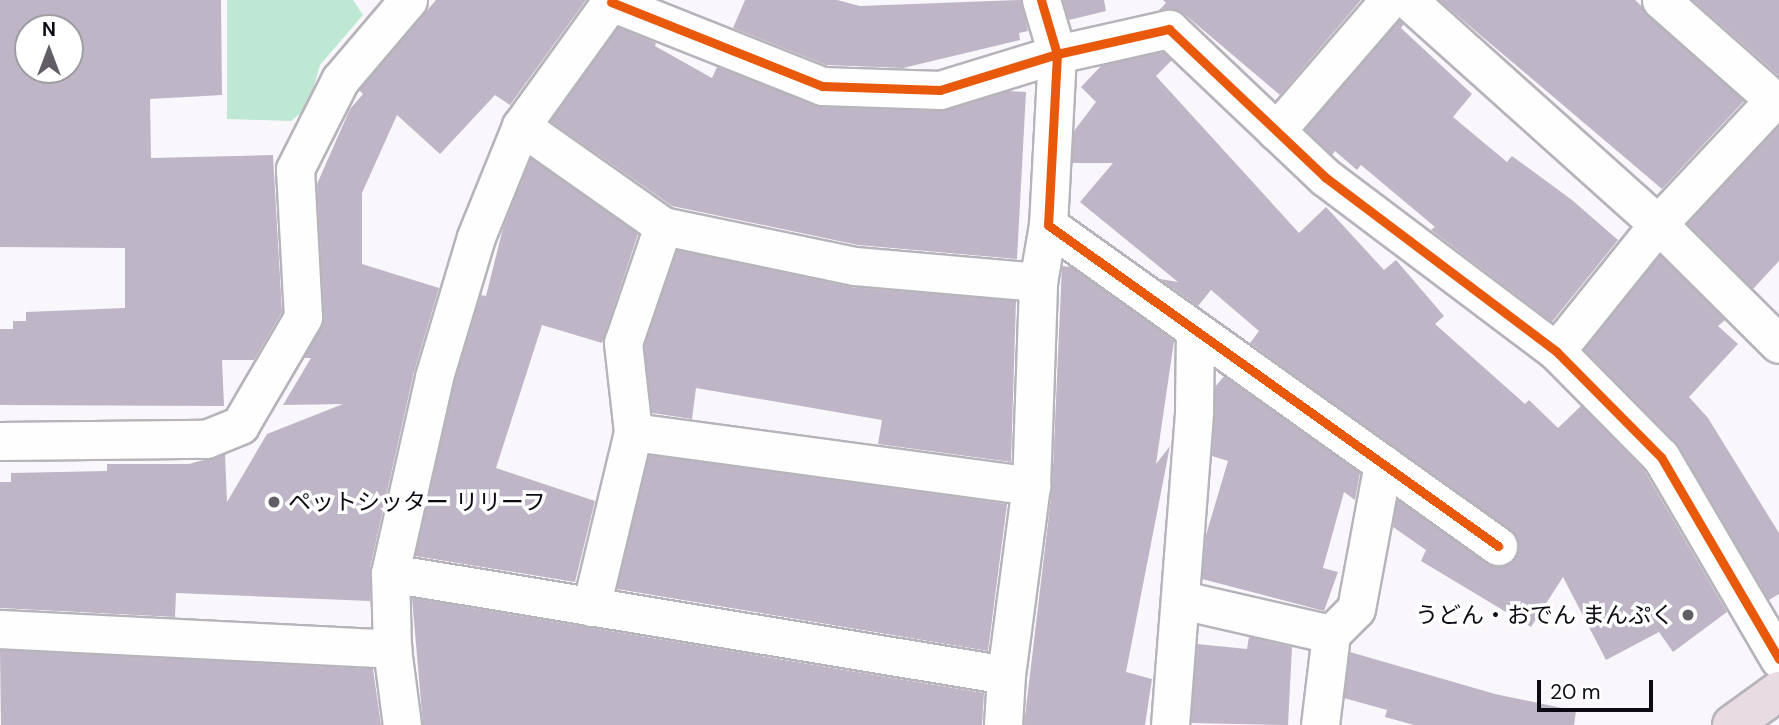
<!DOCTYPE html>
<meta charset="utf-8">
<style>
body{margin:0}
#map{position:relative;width:1779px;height:725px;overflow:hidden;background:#f9f7fb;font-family:"DM Sans","Noto Sans JP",sans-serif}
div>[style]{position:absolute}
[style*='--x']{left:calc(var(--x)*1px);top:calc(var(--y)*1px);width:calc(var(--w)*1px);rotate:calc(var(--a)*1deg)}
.green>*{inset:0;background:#bee8d3}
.building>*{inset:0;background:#beb5c6}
.roads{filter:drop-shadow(2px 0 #b6b3ba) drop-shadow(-2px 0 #b6b3ba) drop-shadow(0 2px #b6b3ba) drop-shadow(0 -2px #b6b3ba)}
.minor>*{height:37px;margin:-18.5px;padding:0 18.5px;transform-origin:18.5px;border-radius:18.5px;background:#fefefe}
.highway>*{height:38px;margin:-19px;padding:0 19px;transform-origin:19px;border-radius:19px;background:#e8dce2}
.cycleway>*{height:9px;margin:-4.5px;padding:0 4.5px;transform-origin:4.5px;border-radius:4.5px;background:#e8590c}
.dots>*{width:19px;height:19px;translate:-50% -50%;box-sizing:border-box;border:4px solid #fff;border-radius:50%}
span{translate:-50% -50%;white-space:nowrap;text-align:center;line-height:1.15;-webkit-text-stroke:7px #fff;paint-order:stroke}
.poi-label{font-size:23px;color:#0e0a14}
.left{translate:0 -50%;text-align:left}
.right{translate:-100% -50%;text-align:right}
.north{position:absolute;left:14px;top:14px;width:70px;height:70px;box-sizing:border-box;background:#fff;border:2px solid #9f9da1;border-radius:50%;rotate:0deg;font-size:19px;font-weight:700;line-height:28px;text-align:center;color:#0e0a14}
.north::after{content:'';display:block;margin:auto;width:24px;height:32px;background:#605d65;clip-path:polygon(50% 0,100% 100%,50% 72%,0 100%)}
.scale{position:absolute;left:1537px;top:680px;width:116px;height:32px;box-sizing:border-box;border:4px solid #0e0a14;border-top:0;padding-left:9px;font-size:21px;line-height:24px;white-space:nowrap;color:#0e0a14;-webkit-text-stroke:5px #fff;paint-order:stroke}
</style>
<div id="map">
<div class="green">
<i style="clip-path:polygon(227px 0,353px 0,363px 15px,320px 65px,308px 107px,291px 121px,227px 119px)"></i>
</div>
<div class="building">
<i style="clip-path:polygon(evenodd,0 0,221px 0,222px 95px,150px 99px,151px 158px,273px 155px,282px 312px,254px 360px,222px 360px,224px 406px,0 405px,0 329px,13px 329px,13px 321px,26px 321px,26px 312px,125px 308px,125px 248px,0 247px,0 0,28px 28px,70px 28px,70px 70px,28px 70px,28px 28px)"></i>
<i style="clip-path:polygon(436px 0,586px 0,510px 105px,495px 95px,440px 154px,397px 115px,362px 193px,362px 264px,439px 288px,414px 372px,370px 568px,370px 601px,176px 593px,175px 617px,0 608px,0 482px,11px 482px,11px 473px,107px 471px,107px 464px,189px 464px,225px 454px,227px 502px,267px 434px,343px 404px,283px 405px,311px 358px,303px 358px,324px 317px,317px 184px,350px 109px,363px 94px,359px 90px)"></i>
<i style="clip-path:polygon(745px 0,837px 0,860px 6px,1021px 0,1028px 31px,1019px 33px,1020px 40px,903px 68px,826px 65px,733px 28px)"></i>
<i style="clip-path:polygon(1063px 0,1104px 0,1106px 11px,1069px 20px)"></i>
<i style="clip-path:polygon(1163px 0,1361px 0,1280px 95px,1183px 13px,1159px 10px,1166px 3px)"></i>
<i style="clip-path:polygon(1439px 0,1635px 0,1744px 101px,1662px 189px)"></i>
<i style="clip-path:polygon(1693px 0,1779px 0,1779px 76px)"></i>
<i style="clip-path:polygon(1399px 20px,1404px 24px,1401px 28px,1472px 94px,1453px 117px,1507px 162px,1512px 156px,1572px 200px,1618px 240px,1552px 322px,1431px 230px,1435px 227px,1361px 165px,1357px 170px,1335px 151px,1332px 155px,1305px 129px)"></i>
<i style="clip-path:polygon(618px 27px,656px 43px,655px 46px,712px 78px,717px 67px,821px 107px,940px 111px,1008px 91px,1026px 92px,1017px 259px,858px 245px,672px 206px,550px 121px)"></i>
<i style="clip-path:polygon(1163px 52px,1172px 60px,1156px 76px,1299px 233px,1326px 207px,1384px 270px,1396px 260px,1444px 316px,1435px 324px,1525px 404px,1529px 400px,1558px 428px,1581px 406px,1644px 470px,1727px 612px,1673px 652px,1659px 632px,1606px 660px,1563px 577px,1531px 627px,1421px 561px,1426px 550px,1393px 527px,1397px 500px,1495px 567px,1515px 559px,1517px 538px,1250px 343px,1259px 331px,1211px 290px,1198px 306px,1160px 279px,1178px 282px,1080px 202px,1113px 163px,1072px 163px,1074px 131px,1096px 102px,1081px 87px,1102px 65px)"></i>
<i style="clip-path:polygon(1779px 125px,1779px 261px,1753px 289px,1687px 223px)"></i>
<i style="clip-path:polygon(531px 158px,638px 234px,602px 343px,542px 325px,496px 468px,595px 501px,575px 582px,415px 556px,454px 382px,481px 295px,486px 296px,503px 228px)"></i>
<i style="clip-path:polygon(677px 250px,851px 287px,1016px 301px,1011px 462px,878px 444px,882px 420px,696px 388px,692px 419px,652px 413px,644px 345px)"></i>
<i style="clip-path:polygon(1660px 255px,1725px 320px,1718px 326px,1738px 344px,1689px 397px,1708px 418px,1779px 533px,1779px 594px,1769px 600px,1679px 446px,1584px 350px)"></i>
<i style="clip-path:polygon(1062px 266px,1071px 267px,1174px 341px,1156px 464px,1170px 446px,1126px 672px,1152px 679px,1145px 725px,1024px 725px,1052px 489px)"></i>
<i style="clip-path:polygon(1224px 376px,1360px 473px,1355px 500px,1344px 492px,1323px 568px,1338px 572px,1324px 611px,1202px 579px,1206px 535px,1228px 461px,1212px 456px,1215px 387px)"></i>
<i style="clip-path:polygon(649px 455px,1007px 504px,988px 651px,617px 589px)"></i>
<i style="clip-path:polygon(412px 598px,984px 693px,982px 725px,423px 725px)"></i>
<i style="clip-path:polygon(1249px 637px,1292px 647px,1288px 725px,1191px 723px,1197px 644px,1247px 649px)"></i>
<i style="clip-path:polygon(0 650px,373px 669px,381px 725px,1px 725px)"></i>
<i style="clip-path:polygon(1350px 652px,1495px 694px,1576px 711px,1574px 725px,1414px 725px,1385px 717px,1387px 710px,1344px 698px)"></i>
</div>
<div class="roads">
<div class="minor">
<i style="--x:1041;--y:0;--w:56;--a:73.5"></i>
<i style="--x:1057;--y:54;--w:171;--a:93"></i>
<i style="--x:1048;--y:225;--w:553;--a:35.5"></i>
<i style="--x:1408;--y:0;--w:336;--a:41.9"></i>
<i style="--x:1658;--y:224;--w:170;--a:44.8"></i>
<i style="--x:611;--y:2;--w:227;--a:21.7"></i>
<i style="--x:822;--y:86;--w:118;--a:1.9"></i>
<i style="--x:940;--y:90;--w:122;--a:-17.1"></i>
<i style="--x:1057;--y:54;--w:115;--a:-12.6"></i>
<i style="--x:1169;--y:29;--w:215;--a:43.5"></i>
<i style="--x:1325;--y:177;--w:289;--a:37"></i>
<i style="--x:1556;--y:351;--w:149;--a:45.3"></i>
<i style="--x:1661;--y:457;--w:234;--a:59.7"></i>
<i style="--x:521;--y:126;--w:174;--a:35.2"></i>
<i style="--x:663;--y:226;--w:196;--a:11.8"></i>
<i style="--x:855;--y:266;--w:184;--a:5"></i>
<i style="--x:1276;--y:131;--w:173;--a:-49.2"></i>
<i style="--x:1556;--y:351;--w:163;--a:-51.2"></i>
<i style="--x:1658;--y:224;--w:170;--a:-46.9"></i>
<i style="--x:1774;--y:100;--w:151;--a:-138.5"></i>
<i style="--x:633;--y:432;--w:402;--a:7.7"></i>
<i style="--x:0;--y:441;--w:206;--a:-0.6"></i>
<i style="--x:206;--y:439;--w:37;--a:-22"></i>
<i style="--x:240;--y:425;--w:125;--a:-59.7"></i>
<i style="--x:303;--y:317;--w:148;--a:-93.1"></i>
<i style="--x:295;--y:169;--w:100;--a:-63.2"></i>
<i style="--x:340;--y:80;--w:105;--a:-49.6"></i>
<i style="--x:390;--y:573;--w:624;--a:9.4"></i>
<i style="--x:1182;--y:600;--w:153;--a:12.9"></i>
<i style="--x:591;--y:607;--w:180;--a:-76.5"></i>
<i style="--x:633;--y:432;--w:90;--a:-96.4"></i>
<i style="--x:623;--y:343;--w:124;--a:-71.1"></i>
<i style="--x:0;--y:629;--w:393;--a:2.9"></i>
<i style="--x:402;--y:725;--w:77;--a:-97.5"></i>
<i style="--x:392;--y:649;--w:76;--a:-91.5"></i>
<i style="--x:390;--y:573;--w:201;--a:-77.3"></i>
<i style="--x:434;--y:377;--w:146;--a:-73.3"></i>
<i style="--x:476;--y:237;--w:120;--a:-67.9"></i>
<i style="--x:521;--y:126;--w:155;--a:-54.2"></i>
<i style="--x:1003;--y:725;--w:50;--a:-86.6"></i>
<i style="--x:1006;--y:675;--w:191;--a:-82.5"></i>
<i style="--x:1031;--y:486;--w:204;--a:-88"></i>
<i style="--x:1038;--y:282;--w:58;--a:-80"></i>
<i style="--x:1170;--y:725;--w:315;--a:-85.6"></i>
<i style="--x:1194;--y:411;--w:79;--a:-89.3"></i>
<i style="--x:1320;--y:725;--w:92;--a:-83.1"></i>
<i style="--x:1331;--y:634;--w:35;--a:-45"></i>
<i style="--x:1356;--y:609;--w:148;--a:-79.5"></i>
</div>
<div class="highway">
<i style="--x:1732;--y:725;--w:58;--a:-35.9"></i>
</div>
</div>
<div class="cycleway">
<i style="--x:1041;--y:0;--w:56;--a:73.5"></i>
<i style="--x:1057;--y:54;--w:171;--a:93"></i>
<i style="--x:1048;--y:225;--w:553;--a:35.5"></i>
<i style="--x:611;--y:2;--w:227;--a:21.7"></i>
<i style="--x:822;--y:86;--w:118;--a:1.9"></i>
<i style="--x:940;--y:90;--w:122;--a:-17.1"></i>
<i style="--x:1057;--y:54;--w:115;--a:-12.6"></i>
<i style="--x:1169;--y:29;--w:215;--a:43.5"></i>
<i style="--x:1325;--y:177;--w:289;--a:37"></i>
<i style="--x:1556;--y:351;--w:149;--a:45.3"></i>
<i style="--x:1661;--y:457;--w:234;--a:59.7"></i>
</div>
<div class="dots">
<i style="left:274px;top:502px;background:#605d65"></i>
<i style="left:1688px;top:615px;background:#605d65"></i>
</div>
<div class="poi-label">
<span class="left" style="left:288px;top:502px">ペットシッター リリーフ</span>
<span class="right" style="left:1674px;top:615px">うどん・おでん まんぷく</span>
</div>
<div class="north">N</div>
<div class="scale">20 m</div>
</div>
